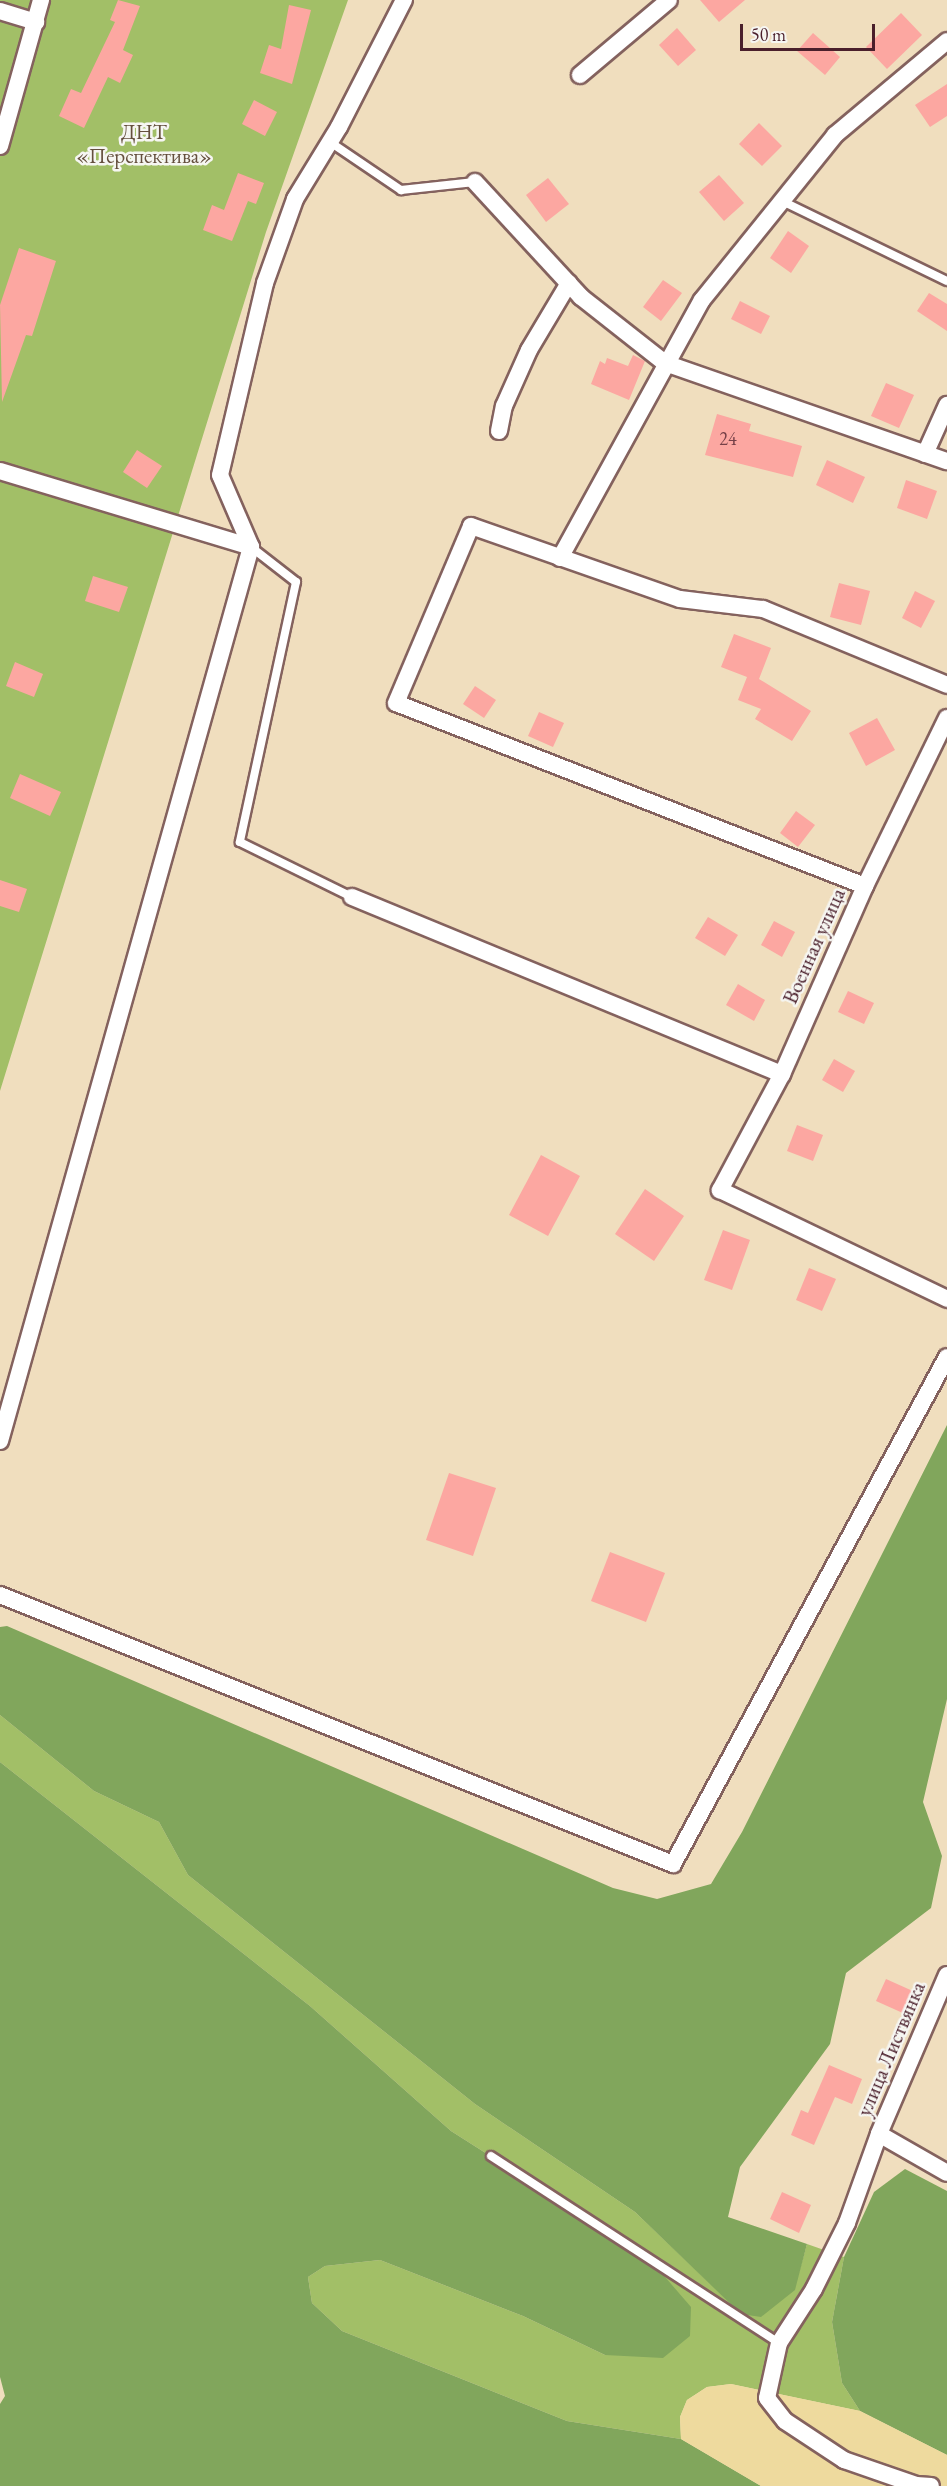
<!DOCTYPE html>
<meta charset="utf-8">
<style>
body{margin:0}
#map{position:relative;width:947px;height:2486px;overflow:hidden;background:#f0debe;font-family:"EB Garamond",serif}
div>[style]{position:absolute}
[style*='--x']{left:calc(var(--x)*1px);top:calc(var(--y)*1px);width:calc(var(--w)*1px);rotate:calc(var(--a)*1deg)}
.green>*{inset:0;background:#a2bf67}
.forest>*{inset:0;background:#81a65c}
.sand>*{inset:0;background:#eeda9e}
.building>*{inset:0;background:#fca7a1}
.roads{filter:drop-shadow(2px 0 #84625e) drop-shadow(-2px 0 #84625e) drop-shadow(0 2px #84625e) drop-shadow(0 -2px #84625e)}
.lane>*{height:8px;margin:-4px;padding:0 4px;transform-origin:4px;border-radius:4px;background:#fff}
.street>*{height:16px;margin:-8px;padding:0 8px;transform-origin:8px;border-radius:8px;background:#fff}
span{translate:-50% -50%;white-space:nowrap;text-align:center;line-height:1.15;-webkit-text-stroke:5px #f6f6f2;paint-order:stroke}
.number-label{font-size:18px;color:#764148}
.number-label span{-webkit-text-stroke-width:0}
.park-label{font-size:21px;color:#644f3d}
.street-label{font-size:21px;color:#4a1f2b}
.scale{position:absolute;left:740px;top:24px;width:135px;height:27px;box-sizing:border-box;border:3px solid #4a1f2b;border-top:0;padding-left:8px;font-size:18px;line-height:21px;white-space:nowrap;color:#4a1f2b;-webkit-text-stroke:4px #f6f6f2;paint-order:stroke}
</style>
<div id="map">
<div class="green">
<i style="clip-path:polygon(0 0,348px 0,266px 232px,0 1091px)"></i>
<i style="clip-path:polygon(0 1715px,94px 1791px,159px 1822px,188px 1875px,475px 2104px,635px 2212px,741px 2313px,794px 2290px,807px 2244px,844px 2257px,832px 2322px,842px 2383px,860px 2411px,731px 2384px,707px 2387px,687px 2400px,680px 2417px,681px 2439px,567px 2421px,342px 2331px,312px 2303px,308px 2277px,325px 2266px,380px 2260px,523px 2316px,605px 2355px,646px 2255px,451px 2131px,310px 2006px,0 1762px)"></i>
</div>
<div class="forest">
<i style="clip-path:polygon(947px 1425px,947px 1699px,923px 1802px,942px 1856px,931px 1908px,846px 1973px,830px 2044px,740px 2167px,728px 2217px,807px 2244px,795px 2290px,761px 2317px,741px 2314px,635px 2212px,475px 2104px,188px 1875px,159px 1822px,94px 1791px,0 1715px,0 1627px,7px 1626px,613px 1888px,657px 1899px,711px 1884px,742px 1832px)"></i>
<i style="clip-path:polygon(0 1762px,310px 2006px,451px 2131px,646px 2255px,691px 2307px,690px 2336px,663px 2358px,605px 2355px,523px 2316px,380px 2260px,325px 2266px,308px 2277px,312px 2303px,342px 2331px,567px 2421px,681px 2439px,761px 2486px,0 2486px,0 2404px,5px 2396px,0 2377px)"></i>
<i style="clip-path:polygon(905px 2169px,947px 2191px,947px 2455px,860px 2411px,842px 2383px,832px 2322px,844px 2257px,874px 2192px)"></i>
</div>
<div class="sand">
<i style="clip-path:polygon(731px 2384px,860px 2411px,947px 2455px,947px 2486px,761px 2486px,681px 2439px,680px 2417px,687px 2400px,707px 2387px)"></i>
</div>
<div class="building">
<i style="clip-path:polygon(118px 0,140px 6px,123px 50px,133px 55px,120px 83px,108px 77px,84px 128px,59px 116px,71px 89px,81px 93px,115px 22px,110px 20px)"></i>
<i style="clip-path:polygon(700px 0,745px 0,719px 22px)"></i>
<i style="clip-path:polygon(289px 5px,311px 10px,292px 84px,260px 73px,269px 45px,281px 49px)"></i>
<i style="clip-path:polygon(901px 13px,922px 35px,887px 69px,866px 47px)"></i>
<i style="clip-path:polygon(677px 28px,696px 50px,678px 66px,659px 45px)"></i>
<i style="clip-path:polygon(813px 33px,840px 57px,825px 75px,797px 51px)"></i>
<i style="clip-path:polygon(947px 84px,947px 116px,930px 127px,915px 105px)"></i>
<i style="clip-path:polygon(254px 100px,277px 112px,265px 136px,242px 124px)"></i>
<i style="clip-path:polygon(759px 123px,782px 146px,762px 166px,739px 144px)"></i>
<i style="clip-path:polygon(238px 173px,264px 183px,256px 204px,248px 201px,232px 241px,203px 230px,212px 205px,224px 210px)"></i>
<i style="clip-path:polygon(719px 175px,744px 203px,724px 221px,699px 192px)"></i>
<i style="clip-path:polygon(548px 178px,569px 204px,546px 222px,526px 195px)"></i>
<i style="clip-path:polygon(788px 231px,809px 246px,791px 273px,770px 258px)"></i>
<i style="clip-path:polygon(19px 248px,56px 261px,32px 336px,26px 335px,2px 402px,0 305px)"></i>
<i style="clip-path:polygon(663px 280px,682px 293px,661px 321px,643px 307px)"></i>
<i style="clip-path:polygon(929px 293px,947px 304px,947px 331px,917px 311px)"></i>
<i style="clip-path:polygon(740px 301px,770px 316px,761px 334px,731px 319px)"></i>
<i style="clip-path:polygon(633px 355px,645px 361px,629px 400px,591px 384px,600px 361px,605px 364px,607px 358px,628px 366px)"></i>
<i style="clip-path:polygon(886px 383px,914px 395px,899px 428px,871px 416px)"></i>
<i style="clip-path:polygon(717px 414px,751px 424px,749px 431px,802px 446px,793px 477px,705px 455px)"></i>
<i style="clip-path:polygon(137px 450px,162px 466px,147px 488px,123px 472px)"></i>
<i style="clip-path:polygon(827px 460px,865px 477px,853px 503px,816px 485px)"></i>
<i style="clip-path:polygon(906px 480px,937px 491px,927px 519px,897px 508px)"></i>
<i style="clip-path:polygon(93px 576px,128px 587px,119px 612px,85px 601px)"></i>
<i style="clip-path:polygon(839px 583px,870px 591px,861px 625px,830px 617px)"></i>
<i style="clip-path:polygon(915px 591px,935px 601px,921px 628px,902px 618px)"></i>
<i style="clip-path:polygon(734px 634px,771px 648px,759px 679px,811px 711px,792px 741px,755px 719px,761px 709px,738px 700px,747px 677px,721px 667px)"></i>
<i style="clip-path:polygon(15px 662px,43px 674px,34px 697px,6px 686px)"></i>
<i style="clip-path:polygon(475px 686px,496px 700px,484px 718px,463px 704px)"></i>
<i style="clip-path:polygon(539px 712px,564px 723px,553px 747px,528px 736px)"></i>
<i style="clip-path:polygon(877px 718px,895px 750px,866px 766px,849px 733px)"></i>
<i style="clip-path:polygon(20px 774px,61px 792px,50px 816px,10px 798px)"></i>
<i style="clip-path:polygon(796px 811px,815px 825px,798px 847px,780px 833px)"></i>
<i style="clip-path:polygon(0 880px,27px 889px,19px 912px,0 906px)"></i>
<i style="clip-path:polygon(708px 917px,738px 935px,725px 956px,695px 938px)"></i>
<i style="clip-path:polygon(774px 921px,795px 932px,782px 957px,761px 945px)"></i>
<i style="clip-path:polygon(738px 984px,765px 1000px,754px 1021px,726px 1005px)"></i>
<i style="clip-path:polygon(848px 991px,874px 1003px,864px 1024px,838px 1012px)"></i>
<i style="clip-path:polygon(834px 1059px,855px 1071px,843px 1092px,822px 1080px)"></i>
<i style="clip-path:polygon(797px 1125px,823px 1135px,813px 1161px,787px 1151px)"></i>
<i style="clip-path:polygon(541px 1155px,580px 1176px,548px 1236px,509px 1215px)"></i>
<i style="clip-path:polygon(645px 1189px,684px 1216px,654px 1261px,615px 1234px)"></i>
<i style="clip-path:polygon(723px 1230px,750px 1240px,732px 1290px,704px 1280px)"></i>
<i style="clip-path:polygon(809px 1268px,836px 1279px,822px 1311px,796px 1300px)"></i>
<i style="clip-path:polygon(449px 1473px,496px 1488px,473px 1556px,426px 1540px)"></i>
<i style="clip-path:polygon(610px 1552px,665px 1573px,646px 1622px,591px 1601px)"></i>
<i style="clip-path:polygon(886px 1979px,915px 1992px,905px 2014px,876px 2001px)"></i>
<i style="clip-path:polygon(829px 2065px,862px 2079px,852px 2104px,835px 2097px,814px 2145px,791px 2135px,801px 2110px,808px 2113px)"></i>
<i style="clip-path:polygon(782px 2192px,811px 2205px,799px 2233px,770px 2219px)"></i>
</div>
<div class="roads">
<div class="lane">
<i style="--x:330;--y:142;--w:86;--a:34.1"></i>
<i style="--x:401;--y:190;--w:74;--a:-6.2"></i>
<i style="--x:782;--y:201;--w:183;--a:25.9"></i>
<i style="--x:251;--y:547;--w:57;--a:37.9"></i>
<i style="--x:296;--y:582;--w:266;--a:102.2"></i>
<i style="--x:240;--y:842;--w:125;--a:26.2"></i>
<i style="--x:491;--y:2156;--w:343;--a:33"></i>
</div>
<div class="street">
<i style="--x:0;--y:11;--w:38;--a:17"></i>
<i style="--x:580;--y:75;--w:116;--a:-40.1"></i>
<i style="--x:0;--y:146;--w:152;--a:-74.3"></i>
<i style="--x:475;--y:182;--w:156;--a:47.3"></i>
<i style="--x:581;--y:297;--w:107;--a:38.2"></i>
<i style="--x:665;--y:363;--w:299;--a:19.2"></i>
<i style="--x:499;--y:431;--w:25;--a:-79"></i>
<i style="--x:504;--y:406;--w:61;--a:-65.9"></i>
<i style="--x:529;--y:350;--w:78;--a:-59.2"></i>
<i style="--x:925;--y:454;--w:54;--a:-65.8"></i>
<i style="--x:0;--y:471;--w:262;--a:16.8"></i>
<i style="--x:560;--y:558;--w:294;--a:-61.2"></i>
<i style="--x:702;--y:300;--w:212;--a:-51.1"></i>
<i style="--x:835;--y:135;--w:146;--a:-40"></i>
<i style="--x:947;--y:718;--w:187;--a:116"></i>
<i style="--x:865;--y:886;--w:206;--a:113.8"></i>
<i style="--x:782;--y:1074;--w:132;--a:118.1"></i>
<i style="--x:720;--y:1190;--w:252;--a:25.6"></i>
<i style="--x:865;--y:886;--w:503;--a:-158.68"></i>
<i style="--x:396;--y:703;--w:192;--a:-67"></i>
<i style="--x:471;--y:526;--w:221;--a:19.3"></i>
<i style="--x:680;--y:599;--w:84;--a:6.9"></i>
<i style="--x:763;--y:609;--w:199;--a:22.4"></i>
<i style="--x:352;--y:897;--w:465;--a:22.4"></i>
<i style="--x:0;--y:1441;--w:929;--a:-74.32"></i>
<i style="--x:251;--y:547;--w:78;--a:-113.3"></i>
<i style="--x:220;--y:475;--w:197;--a:-76.8"></i>
<i style="--x:265;--y:283;--w:89;--a:-70.3"></i>
<i style="--x:295;--y:199;--w:84;--a:-58.6"></i>
<i style="--x:339;--y:127;--w:143;--a:-62.9"></i>
<i style="--x:0;--y:1595;--w:725;--a:21.79"></i>
<i style="--x:673;--y:1864;--w:576;--a:-61.61"></i>
<i style="--x:947;--y:1975;--w:173;--a:113.2"></i>
<i style="--x:879;--y:2134;--w:78;--a:29.8"></i>
<i style="--x:879;--y:2134;--w:95;--a:109.8"></i>
<i style="--x:847;--y:2223;--w:74;--a:116.6"></i>
<i style="--x:814;--y:2289;--w:64;--a:122.9"></i>
<i style="--x:779;--y:2343;--w:56;--a:102.3"></i>
<i style="--x:767;--y:2398;--w:29;--a:52"></i>
<i style="--x:785;--y:2421;--w:71;--a:33.5"></i>
<i style="--x:844;--y:2460;--w:76;--a:19.1"></i>
<i style="--x:916;--y:2485;--w:15;--a:4"></i>
</div>
</div>
<div class="number-label">
<span style="left:728px;top:439px">24</span>
</div>
<div class="park-label">
<span style="left:144px;top:144px">ДНТ<br>«Перспектива»</span>
</div>
<div class="street-label">
<span style="left:814px;top:946px;rotate:-66deg">Военная улица</span>
<span style="left:891px;top:2049px;rotate:-67deg">улица Листвянка</span>
</div>
<div class="scale">50 m</div>
</div>
